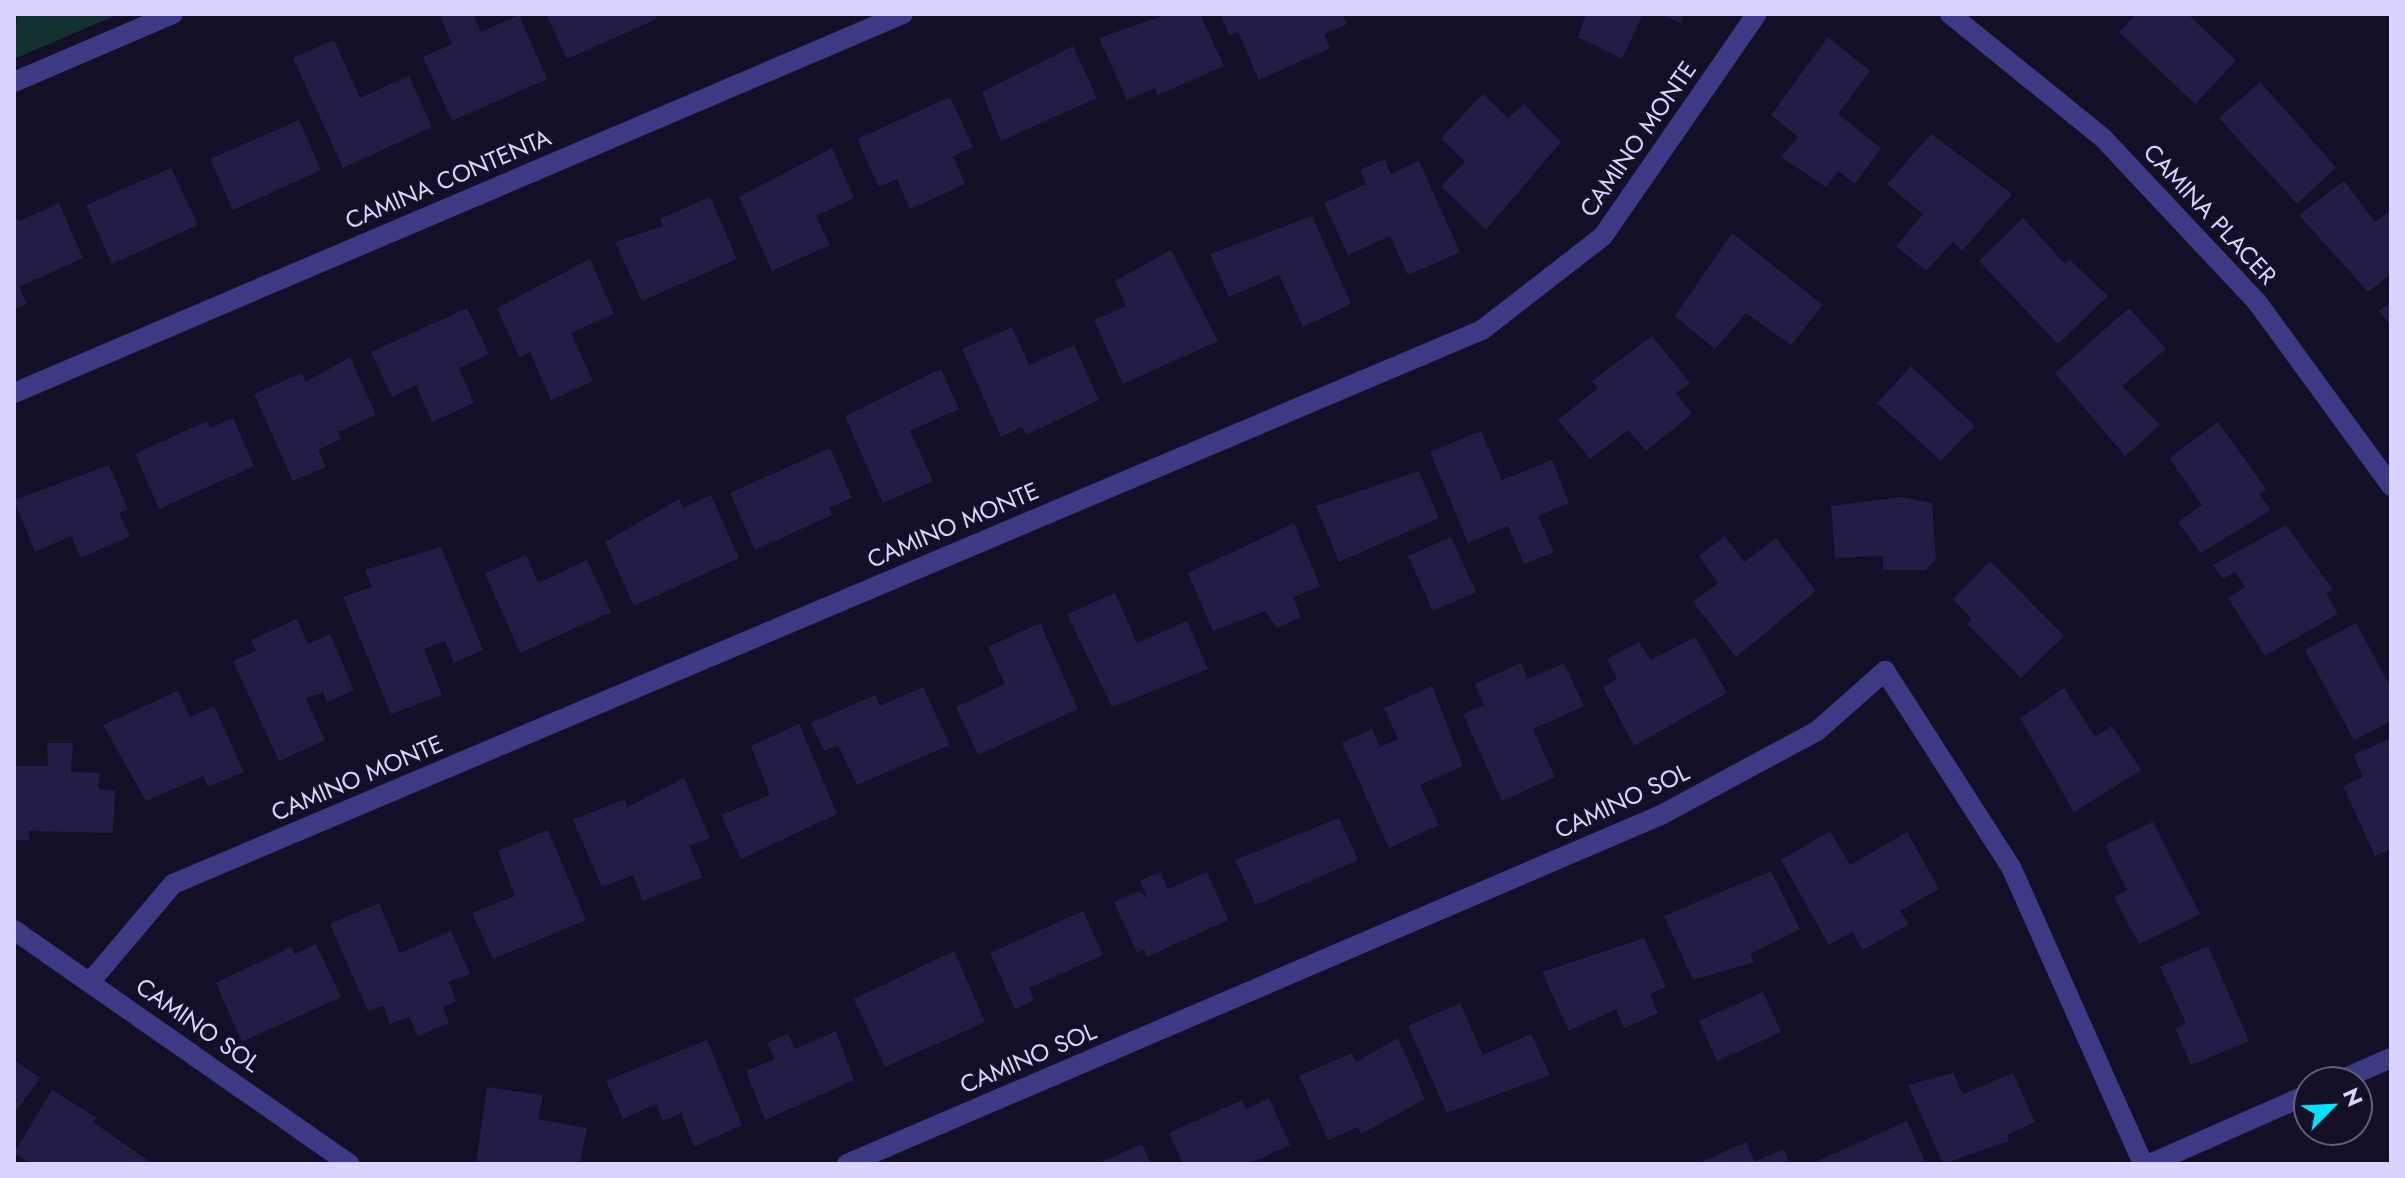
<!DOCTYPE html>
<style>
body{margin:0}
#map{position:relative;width:2405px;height:1178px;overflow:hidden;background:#130f26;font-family:Jost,sans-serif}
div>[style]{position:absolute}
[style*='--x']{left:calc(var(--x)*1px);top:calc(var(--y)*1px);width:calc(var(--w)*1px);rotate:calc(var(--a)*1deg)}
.green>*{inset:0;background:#12302f}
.building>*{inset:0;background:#241b47}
.minor>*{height:20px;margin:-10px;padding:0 10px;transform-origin:10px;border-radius:10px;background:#3d3a85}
span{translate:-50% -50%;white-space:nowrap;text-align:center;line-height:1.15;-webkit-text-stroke:6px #130f26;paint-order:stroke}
.street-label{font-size:24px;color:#d9d4ff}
.frame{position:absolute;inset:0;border:16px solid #d9d4ff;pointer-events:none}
.north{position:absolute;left:2293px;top:1066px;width:80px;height:80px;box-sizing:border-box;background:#130f26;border:2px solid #625e7d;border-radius:50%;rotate:66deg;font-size:22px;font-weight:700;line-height:32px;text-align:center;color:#d9d4ff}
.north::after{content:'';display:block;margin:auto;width:28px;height:36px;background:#00e5ff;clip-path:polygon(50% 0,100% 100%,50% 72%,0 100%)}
</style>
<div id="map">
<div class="green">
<i style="clip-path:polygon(17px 14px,119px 14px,14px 59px)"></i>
</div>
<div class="building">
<i style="clip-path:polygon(439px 14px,473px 14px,481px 32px,519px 15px,547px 79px,452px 121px,423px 57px,452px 44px)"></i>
<i style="clip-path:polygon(546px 14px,654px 14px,657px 19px,567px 59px)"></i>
<i style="clip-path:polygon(1168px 14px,1200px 14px,1224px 66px,1158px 95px,1155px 88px,1127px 100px,1099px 38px)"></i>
<i style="clip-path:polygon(1220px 14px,1342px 14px,1347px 24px,1324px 34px,1330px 48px,1259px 80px,1238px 32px,1229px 35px)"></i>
<i style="clip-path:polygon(1586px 14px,1643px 14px,1622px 59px,1578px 37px)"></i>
<i style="clip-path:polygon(1660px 14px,1684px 14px,1681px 23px)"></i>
<i style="clip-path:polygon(2136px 14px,2188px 14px,2236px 61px,2195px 104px,2119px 32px)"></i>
<i style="clip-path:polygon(1828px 37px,1870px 71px,1838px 114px,1881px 148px,1855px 184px,1838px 171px,1826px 187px,1781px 157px,1798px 137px,1771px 115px)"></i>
<i style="clip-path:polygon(334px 40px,360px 98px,409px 76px,432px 127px,343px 168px,293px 58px)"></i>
<i style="clip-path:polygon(1073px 46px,1097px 98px,1001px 141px,982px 92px)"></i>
<i style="clip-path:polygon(2260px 82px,2336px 167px,2297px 204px,2219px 118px)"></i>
<i style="clip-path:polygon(1483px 94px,1508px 118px,1524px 104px,1561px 142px,1486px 230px,1441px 186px,1465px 162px,1441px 138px)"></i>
<i style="clip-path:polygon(950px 97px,973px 147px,953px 156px,965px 184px,910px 209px,897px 179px,879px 187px,857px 139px)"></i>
<i style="clip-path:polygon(299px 120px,321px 170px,233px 210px,210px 159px)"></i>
<i style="clip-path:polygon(1931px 134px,2012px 194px,1962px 251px,1953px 242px,1926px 271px,1896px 246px,1923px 214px,1887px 184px)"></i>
<i style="clip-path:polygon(832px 148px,854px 198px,816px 216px,830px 245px,772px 271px,739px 197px)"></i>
<i style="clip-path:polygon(1384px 159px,1391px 174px,1419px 161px,1460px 252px,1408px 275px,1390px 236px,1348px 255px,1324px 203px,1366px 184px,1360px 170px)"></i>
<i style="clip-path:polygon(171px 168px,198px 225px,112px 264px,86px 205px)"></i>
<i style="clip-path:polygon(2344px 181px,2375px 222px,2391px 210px,2391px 274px,2368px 292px,2299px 215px)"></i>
<i style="clip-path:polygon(710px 197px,737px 259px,642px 301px,615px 242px,663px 226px,660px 219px)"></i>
<i style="clip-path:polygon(59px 203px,83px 258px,19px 287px,27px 304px,14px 309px,14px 216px,20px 221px)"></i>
<i style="clip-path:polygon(1312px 216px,1351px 304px,1303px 327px,1279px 275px,1229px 297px,1210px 254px)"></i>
<i style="clip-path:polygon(2023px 218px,2065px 264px,2070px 260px,2108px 296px,2058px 344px,1979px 261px)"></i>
<i style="clip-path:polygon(1732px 233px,1823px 305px,1791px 345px,1746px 313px,1715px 349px,1675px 316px)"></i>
<i style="clip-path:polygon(1171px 250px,1218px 341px,1123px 384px,1094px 320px,1126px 306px,1115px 281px)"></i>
<i style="clip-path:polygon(590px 259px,614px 314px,571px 333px,593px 381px,551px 400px,530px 352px,519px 357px,497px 308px)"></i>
<i style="clip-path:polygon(2391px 302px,2391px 326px,2379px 311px)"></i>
<i style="clip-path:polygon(467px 308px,489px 354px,459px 368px,474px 403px,432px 422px,416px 385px,392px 397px,371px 352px)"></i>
<i style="clip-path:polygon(2129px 308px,2166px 349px,2122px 386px,2160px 425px,2125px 456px,2055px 373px)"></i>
<i style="clip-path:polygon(1012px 327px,1029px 365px,1074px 345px,1099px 400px,1026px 435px,1022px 427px,1001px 437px,962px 349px)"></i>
<i style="clip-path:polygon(1652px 336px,1690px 383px,1676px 393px,1692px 414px,1646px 451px,1628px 430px,1590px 459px,1558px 420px,1598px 388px,1592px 381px)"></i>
<i style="clip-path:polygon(350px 357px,376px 415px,338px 432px,341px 439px,318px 450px,326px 467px,293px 481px,254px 394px,302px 373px,306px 382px)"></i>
<i style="clip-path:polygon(1911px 366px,1975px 426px,1941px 461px,1877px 403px)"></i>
<i style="clip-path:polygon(941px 369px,959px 409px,910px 431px,933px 481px,883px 503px,845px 416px)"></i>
<i style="clip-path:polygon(233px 418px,254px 466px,159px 509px,135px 454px,207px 421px,210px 428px)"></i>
<i style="clip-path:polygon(2218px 422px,2266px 489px,2259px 494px,2271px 510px,2201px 553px,2178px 522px,2202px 505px,2169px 458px)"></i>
<i style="clip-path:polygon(1481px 431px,1502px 480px,1552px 460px,1569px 503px,1538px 516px,1554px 552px,1524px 564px,1508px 526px,1468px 543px,1430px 452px)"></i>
<i style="clip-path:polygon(830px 448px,852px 498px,829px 508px,832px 515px,755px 550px,730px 493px)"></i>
<i style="clip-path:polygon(109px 465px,128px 509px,119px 513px,130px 536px,81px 558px,71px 536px,35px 552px,14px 500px)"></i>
<i style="clip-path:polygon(1419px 471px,1439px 518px,1339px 562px,1316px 506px)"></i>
<i style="clip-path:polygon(711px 495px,739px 558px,634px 606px,605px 542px,679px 499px,683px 508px)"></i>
<i style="clip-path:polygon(1901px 497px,1932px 503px,1936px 559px,1926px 570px,1883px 570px,1883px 556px,1835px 558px,1831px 506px)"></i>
<i style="clip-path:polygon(1294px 523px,1320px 586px,1293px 597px,1301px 617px,1277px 628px,1265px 611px,1213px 631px,1188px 573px)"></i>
<i style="clip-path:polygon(2286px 525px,2333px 590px,2326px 593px,2338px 614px,2265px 656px,2228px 598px,2245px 587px,2235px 572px,2223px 579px,2213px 565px)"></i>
<i style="clip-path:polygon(1725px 536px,1744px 562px,1776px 538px,1816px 591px,1736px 657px,1693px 602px,1718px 583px,1699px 556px)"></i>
<i style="clip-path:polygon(1451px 537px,1476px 592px,1433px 611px,1408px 556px)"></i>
<i style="clip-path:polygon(441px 547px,483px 650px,454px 663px,445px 641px,424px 649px,442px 695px,391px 714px,343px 597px,372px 587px,365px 570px)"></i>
<i style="clip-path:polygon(526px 555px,538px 583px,587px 560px,611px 612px,520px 653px,485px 573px)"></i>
<i style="clip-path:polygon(1990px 561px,2064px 636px,2021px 678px,1967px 624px,1971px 618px,1953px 599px)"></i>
<i style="clip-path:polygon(1115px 593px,1137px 643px,1187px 621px,1208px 669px,1112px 707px,1067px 614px)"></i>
<i style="clip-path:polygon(297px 619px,308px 644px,330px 634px,354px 690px,327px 702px,323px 692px,306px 699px,325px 740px,279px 761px,233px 661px,256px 651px,251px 640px)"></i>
<i style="clip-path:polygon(1040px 623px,1078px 709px,978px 755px,956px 707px,1005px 684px,988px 647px)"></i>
<i style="clip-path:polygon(2356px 623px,2391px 688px,2391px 721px,2354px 740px,2305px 650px)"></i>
<i style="clip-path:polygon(1695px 637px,1727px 693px,1634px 746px,1603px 687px,1617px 679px,1607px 659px,1639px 642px,1651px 660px)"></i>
<i style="clip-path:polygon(1521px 663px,1528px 679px,1564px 663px,1584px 706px,1533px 729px,1555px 777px,1502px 801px,1463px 714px,1484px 705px,1475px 684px)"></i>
<i style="clip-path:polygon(1432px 686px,1463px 766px,1420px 785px,1439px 825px,1389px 848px,1342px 743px,1372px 729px,1380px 747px,1398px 739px,1384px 708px)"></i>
<i style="clip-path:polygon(923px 687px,950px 745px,857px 785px,838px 745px,824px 751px,811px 723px,875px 695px,880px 706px)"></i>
<i style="clip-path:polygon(2064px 688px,2095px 737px,2112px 726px,2141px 770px,2074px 812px,2020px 718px)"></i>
<i style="clip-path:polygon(178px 691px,190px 717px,214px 706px,244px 772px,208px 787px,203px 776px,146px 801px,103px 725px)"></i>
<i style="clip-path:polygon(799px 724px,837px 814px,741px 859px,721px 815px,770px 795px,751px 746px)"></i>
<i style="clip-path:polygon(2391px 738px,2391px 849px,2375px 856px,2343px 786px,2363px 777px,2353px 755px)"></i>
<i style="clip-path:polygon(47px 743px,73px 743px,71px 772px,100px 773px,98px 789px,115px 791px,113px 833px,28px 831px,30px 840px,14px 840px,14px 766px,48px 766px)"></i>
<i style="clip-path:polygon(684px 778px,710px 838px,689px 846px,703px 877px,643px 901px,633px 875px,602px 887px,573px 820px,625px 799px,627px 807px)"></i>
<i style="clip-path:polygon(1339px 818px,1358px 860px,1256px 905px,1235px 860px)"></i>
<i style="clip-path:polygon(2153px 822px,2200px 914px,2139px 944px,2114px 897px,2127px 890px,2105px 845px)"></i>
<i style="clip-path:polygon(548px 830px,586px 920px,493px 959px,472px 913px,515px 896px,498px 851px)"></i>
<i style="clip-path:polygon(1830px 831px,1850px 865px,1907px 832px,1939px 889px,1900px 911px,1909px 924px,1863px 950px,1852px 932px,1829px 945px,1781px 860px)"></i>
<i style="clip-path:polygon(1771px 871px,1800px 929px,1750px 954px,1754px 962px,1693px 980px,1664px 916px)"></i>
<i style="clip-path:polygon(1160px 872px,1168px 889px,1207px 872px,1228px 920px,1147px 957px,1144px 949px,1137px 953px,1114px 902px,1139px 891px,1148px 899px,1140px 881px)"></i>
<i style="clip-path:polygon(379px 903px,400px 953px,451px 931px,470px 974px,449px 982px,456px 1001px,443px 1007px,449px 1023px,418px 1036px,409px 1017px,390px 1024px,383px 1006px,368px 1011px,330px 924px)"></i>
<i style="clip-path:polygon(1083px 911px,1103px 955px,1029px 988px,1034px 1000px,1015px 1009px,990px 953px)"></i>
<i style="clip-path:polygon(1644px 938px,1666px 987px,1650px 994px,1658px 1013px,1624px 1028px,1616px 1009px,1569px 1031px,1542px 972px)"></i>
<i style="clip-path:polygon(316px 944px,341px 997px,242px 1042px,216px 983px,291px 947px,295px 954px)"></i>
<i style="clip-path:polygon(2208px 946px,2249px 1041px,2191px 1065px,2175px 1028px,2186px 1023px,2160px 967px)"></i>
<i style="clip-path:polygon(954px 951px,985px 1022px,885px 1067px,854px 999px)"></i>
<i style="clip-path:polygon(1763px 992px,1781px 1032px,1717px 1061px,1699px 1021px)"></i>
<i style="clip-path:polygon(1460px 1003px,1483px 1055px,1531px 1034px,1550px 1075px,1447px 1113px,1408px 1026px)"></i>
<i style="clip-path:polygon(836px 1031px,854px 1080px,765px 1120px,746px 1071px,775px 1059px,767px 1043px,788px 1034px,795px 1049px)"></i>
<i style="clip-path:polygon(1398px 1038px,1425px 1099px,1361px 1134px,1358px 1127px,1328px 1140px,1299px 1076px,1352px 1053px,1356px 1062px)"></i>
<i style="clip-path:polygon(707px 1040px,742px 1125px,694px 1147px,681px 1113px,663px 1121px,656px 1104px,623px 1119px,606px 1081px)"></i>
<i style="clip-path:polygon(14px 1060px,40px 1078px,14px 1114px)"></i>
<i style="clip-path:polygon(1953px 1073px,1963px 1094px,2013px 1073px,2035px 1122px,2007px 1135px,2009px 1141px,1943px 1164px,1908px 1085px)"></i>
<i style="clip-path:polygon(487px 1087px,543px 1095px,538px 1119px,587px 1128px,580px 1164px,476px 1164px)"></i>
<i style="clip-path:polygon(52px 1090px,97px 1118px,93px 1122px,153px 1164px,31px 1164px,14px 1153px)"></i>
<i style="clip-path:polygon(1269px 1098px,1290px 1145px,1248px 1164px,1183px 1164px,1169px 1133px,1242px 1100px,1246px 1109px)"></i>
<i style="clip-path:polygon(1907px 1121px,1926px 1164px,1811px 1164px)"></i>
<i style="clip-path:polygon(1746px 1142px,1755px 1162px,1783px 1149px,1790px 1164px,1697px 1164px)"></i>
<i style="clip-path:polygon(1142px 1144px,1151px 1164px,1097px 1164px)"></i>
</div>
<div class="minor">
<i style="--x:1950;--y:14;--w:197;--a:39"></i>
<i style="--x:2103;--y:138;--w:225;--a:46.8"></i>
<i style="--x:2257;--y:302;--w:228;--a:53.9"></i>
<i style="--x:14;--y:82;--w:173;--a:-23.2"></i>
<i style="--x:14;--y:393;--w:966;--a:-23.09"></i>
<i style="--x:14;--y:930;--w:409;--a:34.9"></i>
<i style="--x:91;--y:981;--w:127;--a:-49.8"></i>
<i style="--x:173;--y:884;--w:1421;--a:-22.94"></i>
<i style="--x:1482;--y:330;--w:153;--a:-37.8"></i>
<i style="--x:1603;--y:236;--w:270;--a:-55.3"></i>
<i style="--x:2336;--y:1082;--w:60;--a:-23.6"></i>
<i style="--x:847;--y:1164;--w:886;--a:-23.21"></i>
<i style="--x:1661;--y:815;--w:177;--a:-28.3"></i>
<i style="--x:1817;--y:731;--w:91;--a:-41.4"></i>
<i style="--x:1885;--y:671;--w:233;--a:57.3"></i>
<i style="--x:2011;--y:867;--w:325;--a:66"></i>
<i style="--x:2150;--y:1164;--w:174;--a:-23.8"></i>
</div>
<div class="street-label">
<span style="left:1638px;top:139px;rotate:-55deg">CAMINO MONTE</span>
<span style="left:448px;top:179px;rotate:-23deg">CAMINA CONTENTA</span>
<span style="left:2210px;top:214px;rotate:47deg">CAMINA PLACER</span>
<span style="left:953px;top:525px;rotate:-23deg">CAMINO MONTE</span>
<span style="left:357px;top:778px;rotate:-23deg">CAMINO MONTE</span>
<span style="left:1622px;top:801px;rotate:-25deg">CAMINO SOL</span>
<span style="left:198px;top:1025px;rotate:35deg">CAMINO SOL</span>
<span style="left:1028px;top:1058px;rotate:-23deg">CAMINO SOL</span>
</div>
<div class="frame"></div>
<div class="north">N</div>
</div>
